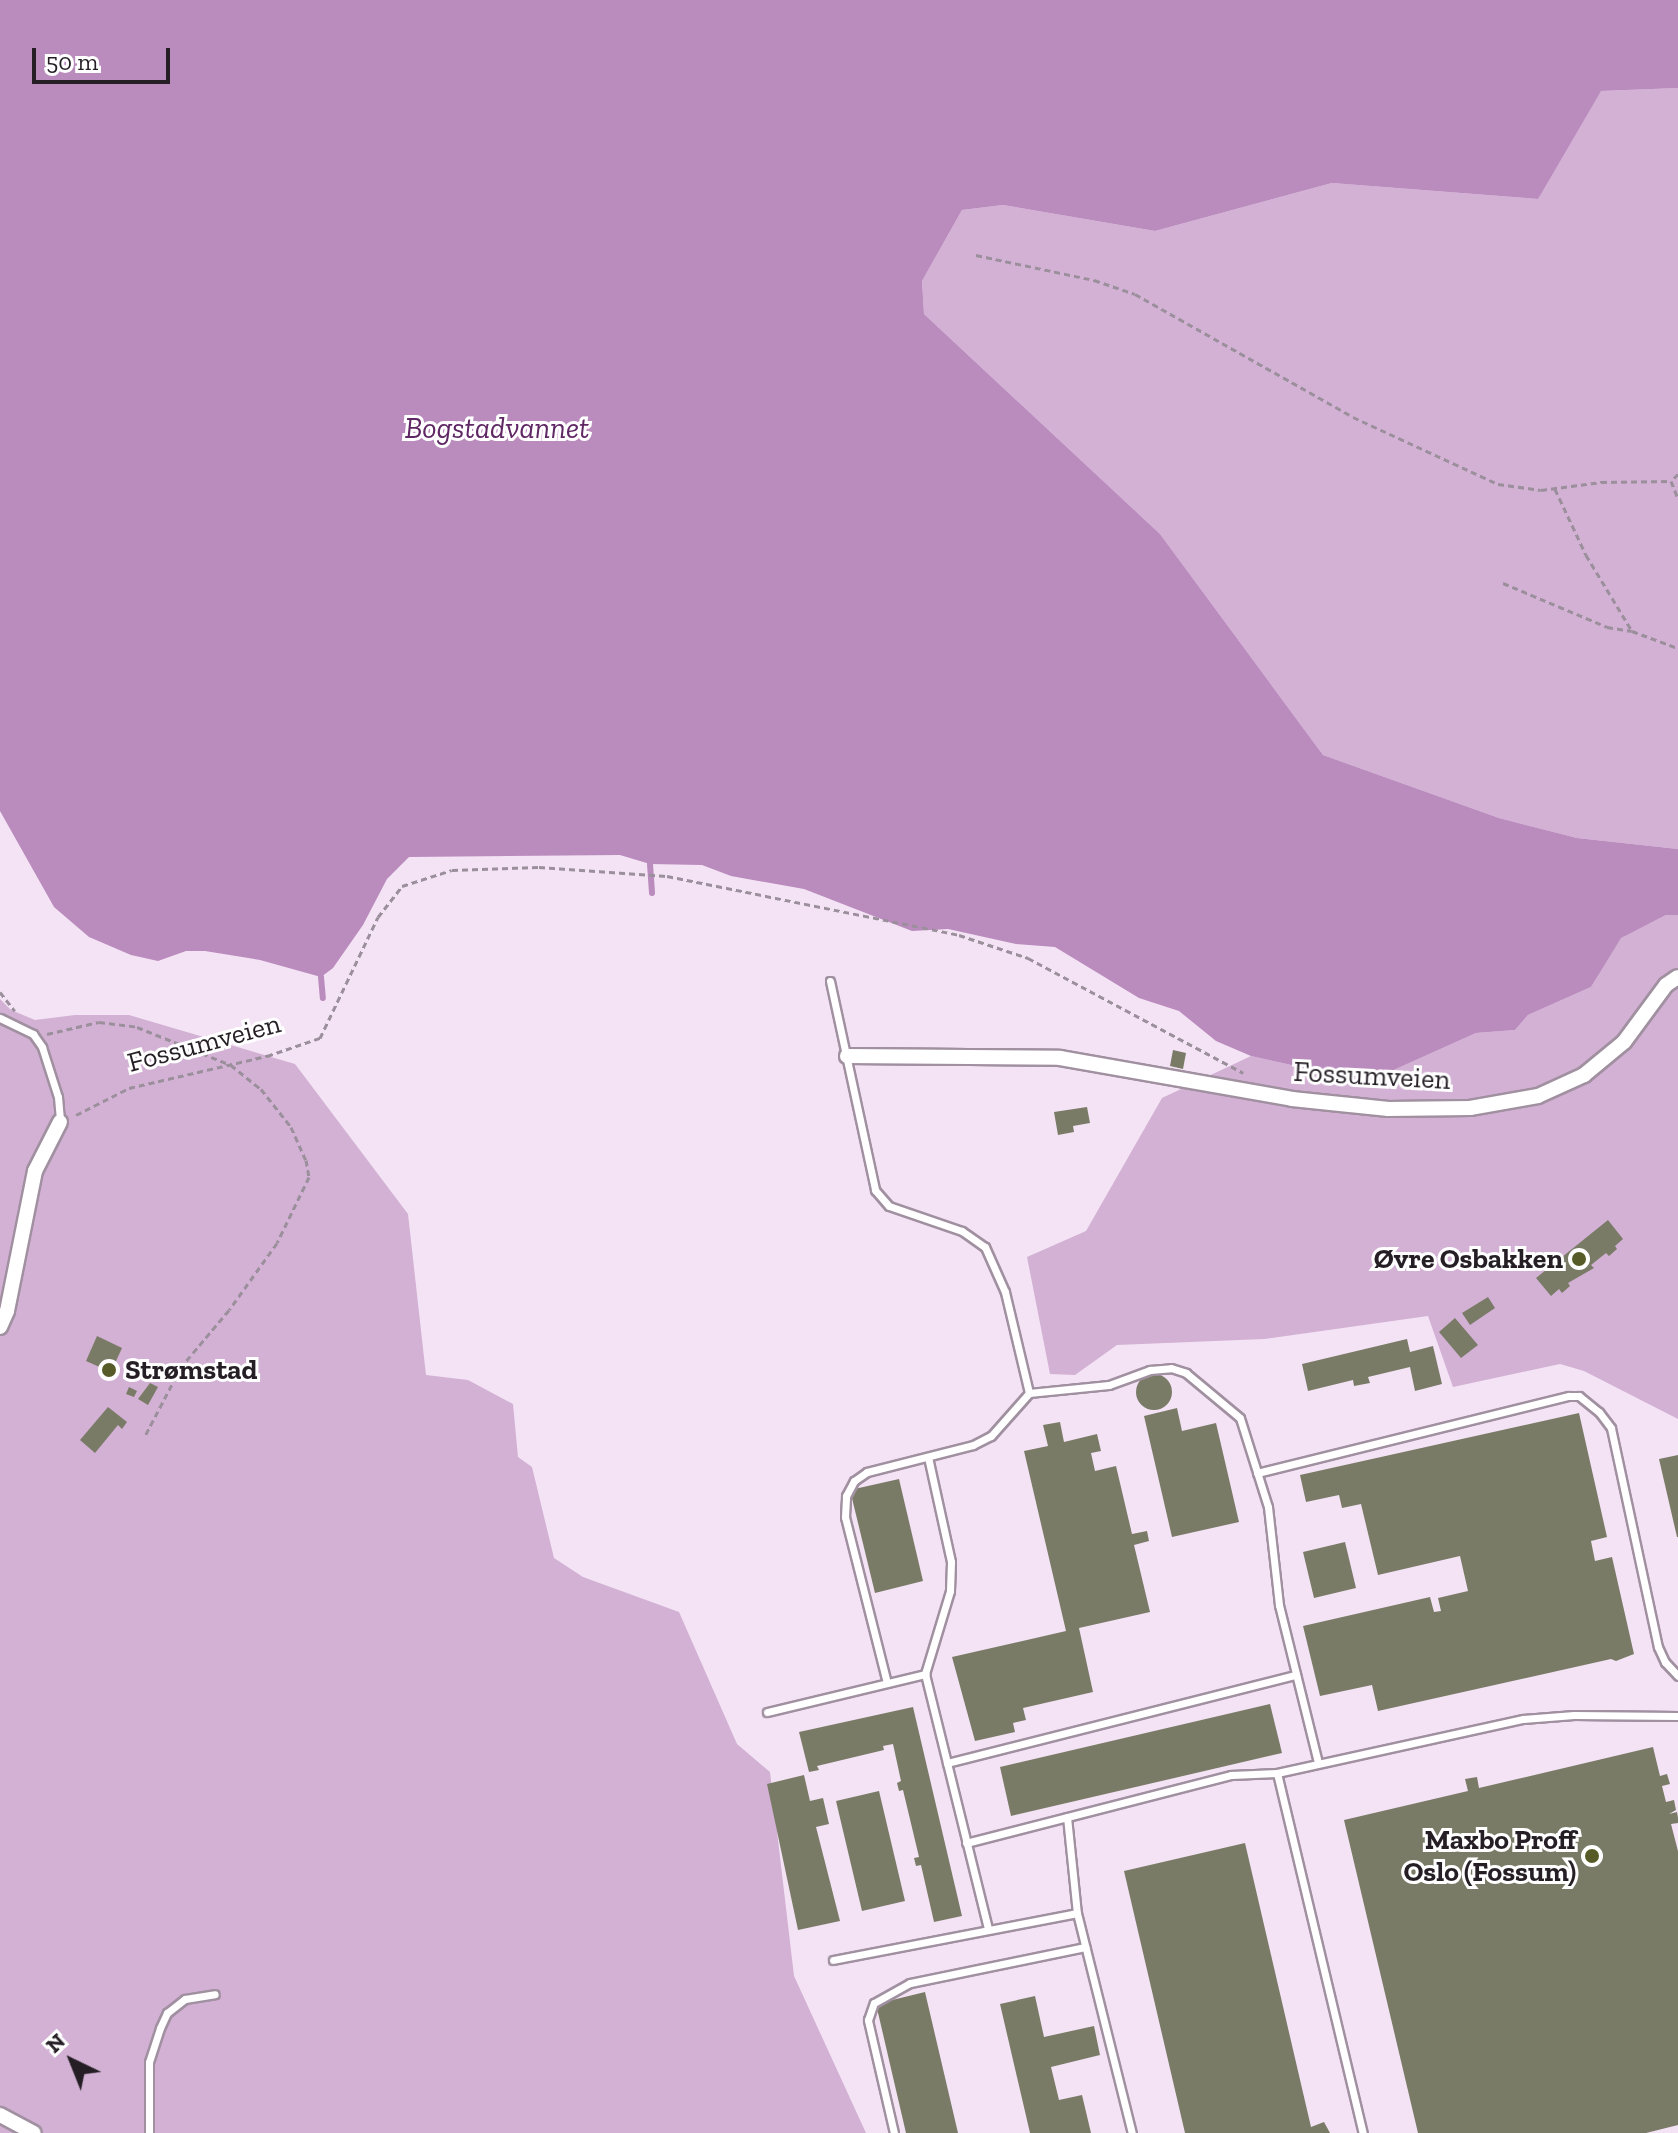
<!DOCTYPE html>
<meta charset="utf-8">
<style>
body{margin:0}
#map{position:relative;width:1678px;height:2133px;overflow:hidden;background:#f4e3f5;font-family:"Zilla Slab",serif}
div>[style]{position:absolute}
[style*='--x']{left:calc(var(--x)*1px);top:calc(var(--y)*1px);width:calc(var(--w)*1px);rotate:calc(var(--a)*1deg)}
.green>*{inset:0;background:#d2b1d4}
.water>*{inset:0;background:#ba8bbd}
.stream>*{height:6px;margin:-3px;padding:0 3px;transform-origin:3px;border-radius:3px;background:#ba8bbd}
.building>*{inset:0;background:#797b67}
.round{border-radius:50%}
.path>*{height:3px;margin-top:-1.5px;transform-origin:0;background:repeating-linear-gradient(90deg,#9b8f9c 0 6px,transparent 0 10px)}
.roads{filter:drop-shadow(2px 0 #a090a0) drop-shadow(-2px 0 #a090a0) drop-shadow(0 2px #a090a0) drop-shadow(0 -2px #a090a0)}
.service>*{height:7px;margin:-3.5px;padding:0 3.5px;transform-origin:3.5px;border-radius:3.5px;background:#fff}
.minor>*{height:14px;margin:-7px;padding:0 7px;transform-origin:7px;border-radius:7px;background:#fff}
.dots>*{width:22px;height:22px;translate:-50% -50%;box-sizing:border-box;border:4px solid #fff;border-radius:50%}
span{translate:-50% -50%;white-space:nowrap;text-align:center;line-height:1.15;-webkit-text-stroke:6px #fff;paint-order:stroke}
.street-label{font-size:28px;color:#251f25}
.poi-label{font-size:28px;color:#251f25;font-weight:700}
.right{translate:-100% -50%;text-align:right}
.left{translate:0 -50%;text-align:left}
.water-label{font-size:30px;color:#602765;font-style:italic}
.north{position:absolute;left:32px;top:2021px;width:80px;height:80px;-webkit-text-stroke:6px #fff;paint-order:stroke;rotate:317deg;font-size:22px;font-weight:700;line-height:32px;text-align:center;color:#251f25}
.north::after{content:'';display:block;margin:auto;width:28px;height:36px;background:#251f25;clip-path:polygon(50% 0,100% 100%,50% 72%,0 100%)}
.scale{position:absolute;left:32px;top:48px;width:138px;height:36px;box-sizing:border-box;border:4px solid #251f25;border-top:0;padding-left:10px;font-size:24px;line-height:28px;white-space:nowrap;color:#251f25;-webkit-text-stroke:6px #fff;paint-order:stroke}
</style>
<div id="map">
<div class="green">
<i style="clip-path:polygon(1678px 88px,1678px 849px,1577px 838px,1499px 818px,1323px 755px,1160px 534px,924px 314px,922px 281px,962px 210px,1003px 205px,1155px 231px,1332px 183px,1538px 199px,1576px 121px,1601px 91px)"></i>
<i style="clip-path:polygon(1666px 915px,1678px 915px,1678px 1419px,1584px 1371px,1560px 1364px,1453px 1387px,1428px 1316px,1264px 1339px,1117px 1345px,1075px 1375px,1050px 1374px,1027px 1257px,1086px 1231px,1162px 1098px,1251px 1056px,1367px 1082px,1476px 1033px,1515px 1030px,1528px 1015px,1591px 987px,1620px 938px)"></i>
<i style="clip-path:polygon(0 999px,11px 1010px,35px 1020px,75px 1015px,129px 1015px,295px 1064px,408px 1214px,426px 1375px,468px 1380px,513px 1404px,518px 1457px,532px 1467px,554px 1558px,583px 1577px,679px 1612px,737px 1744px,770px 1772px,794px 1976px,866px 2133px,0 2133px)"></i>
</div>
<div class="water">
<i style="clip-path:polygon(0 0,1678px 0,1678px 88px,1601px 91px,1538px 199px,1332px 183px,1155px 231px,1003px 205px,962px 210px,922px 281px,924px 314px,1160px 534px,1323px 755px,1499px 818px,1577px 838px,1678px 849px,1678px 915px,1666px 915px,1621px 938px,1591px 987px,1528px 1015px,1515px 1030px,1476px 1033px,1367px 1082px,1251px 1056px,1216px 1041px,1179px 1011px,1139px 998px,1055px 947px,1016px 944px,948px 929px,912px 931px,804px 889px,731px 876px,702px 865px,650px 864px,620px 855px,409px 857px,387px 879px,363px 925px,333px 968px,321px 977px,260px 960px,205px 951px,186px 951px,158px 961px,131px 955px,89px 937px,54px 907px,0 811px)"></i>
</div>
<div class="stream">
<i style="--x:650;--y:864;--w:29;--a:86"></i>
<i style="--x:321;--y:977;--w:21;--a:85"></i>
</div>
<div class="building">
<i style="clip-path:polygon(1173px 1050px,1186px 1053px,1183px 1069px,1170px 1066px)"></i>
<i style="clip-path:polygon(1087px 1107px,1090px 1123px,1073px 1126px,1074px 1132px,1058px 1135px,1054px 1112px)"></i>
<i style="clip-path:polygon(1608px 1220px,1623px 1239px,1615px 1246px,1617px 1249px,1609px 1256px,1606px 1253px,1591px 1265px,1594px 1268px,1568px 1283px,1570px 1286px,1562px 1293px,1559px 1289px,1551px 1296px,1536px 1278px)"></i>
<i style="clip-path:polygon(1488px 1297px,1495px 1308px,1470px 1325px,1462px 1313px)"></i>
<i style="clip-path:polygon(1455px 1318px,1478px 1345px,1461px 1358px,1439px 1332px)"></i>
<i style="clip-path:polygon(97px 1336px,122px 1348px,111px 1372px,86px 1361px)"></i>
<i style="clip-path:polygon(1407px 1339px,1410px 1352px,1433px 1346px,1442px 1384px,1415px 1391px,1410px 1367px,1368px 1377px,1370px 1383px,1354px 1386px,1353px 1380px,1308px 1391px,1302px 1364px)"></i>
<i class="round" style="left:1136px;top:1374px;width:36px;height:36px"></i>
<i style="clip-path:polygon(150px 1383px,158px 1387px,148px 1405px,138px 1399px)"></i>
<i style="clip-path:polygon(129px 1387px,137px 1391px,134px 1397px,126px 1394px)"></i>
<i style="clip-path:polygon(108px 1407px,127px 1422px,122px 1429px,118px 1425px,95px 1453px,80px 1440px)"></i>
<i style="clip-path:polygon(1177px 1408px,1182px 1431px,1216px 1423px,1239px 1522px,1172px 1537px,1144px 1416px)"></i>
<i style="clip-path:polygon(1579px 1413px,1607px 1537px,1591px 1541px,1595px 1561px,1612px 1557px,1634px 1654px,1616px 1661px,1611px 1659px,1378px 1711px,1372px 1685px,1320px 1696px,1303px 1626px,1430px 1597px,1434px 1612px,1441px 1611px,1438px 1598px,1468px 1591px,1460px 1556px,1378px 1575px,1361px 1504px,1342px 1508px,1339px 1495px,1306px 1502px,1300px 1475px)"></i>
<i style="clip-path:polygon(1060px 1422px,1064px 1442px,1097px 1434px,1101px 1451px,1091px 1453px,1095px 1471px,1116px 1466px,1132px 1534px,1147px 1531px,1149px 1541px,1134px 1545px,1150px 1612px,1079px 1628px,1093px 1692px,1023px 1708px,1026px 1720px,1013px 1723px,1015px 1732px,975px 1741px,952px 1657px,1066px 1631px,1024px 1451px,1048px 1446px,1043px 1425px)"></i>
<i style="clip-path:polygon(1678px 1455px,1678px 1537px,1677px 1537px,1659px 1459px)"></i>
<i style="clip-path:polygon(899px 1479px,923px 1581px,875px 1593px,850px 1490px)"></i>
<i style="clip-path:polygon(1345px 1542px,1356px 1588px,1314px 1598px,1303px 1552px)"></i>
<i style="clip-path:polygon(1270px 1704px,1282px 1753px,1011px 1816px,1000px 1767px)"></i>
<i style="clip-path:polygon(913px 1707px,962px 1916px,934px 1922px,921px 1865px,916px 1866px,914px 1858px,919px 1857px,903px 1790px,899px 1791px,897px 1783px,901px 1781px,893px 1744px,883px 1746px,884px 1750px,817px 1766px,819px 1770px,809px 1772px,799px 1732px)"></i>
<i style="clip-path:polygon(1653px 1747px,1660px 1776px,1667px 1774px,1670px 1784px,1662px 1786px,1666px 1802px,1674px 1800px,1676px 1810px,1669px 1814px,1677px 1812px,1678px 1818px,1678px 1823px,1671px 1824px,1678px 1851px,1678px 2125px,1646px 2133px,1418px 2133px,1344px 1820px,1468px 1791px,1465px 1779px,1477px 1777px,1479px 1788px)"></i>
<i style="clip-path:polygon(804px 1775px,810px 1801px,823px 1798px,829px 1824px,816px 1827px,840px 1921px,798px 1930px,767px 1784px)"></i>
<i style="clip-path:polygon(879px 1791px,905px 1901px,862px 1911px,836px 1801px)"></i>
<i style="clip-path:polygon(1245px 1843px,1311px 2127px,1324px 2122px,1330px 2133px,1185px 2133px,1124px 1871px)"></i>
<i style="clip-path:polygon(925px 1992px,958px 2133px,906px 2133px,876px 2004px)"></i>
<i style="clip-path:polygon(1035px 1996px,1044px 2037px,1094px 2026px,1100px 2055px,1051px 2067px,1059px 2100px,1082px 2095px,1091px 2133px,1030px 2133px,1000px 2004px)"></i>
</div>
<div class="path">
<i style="--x:976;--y:255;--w:121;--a:12"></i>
<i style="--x:1094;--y:280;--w:43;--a:18.9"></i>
<i style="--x:1135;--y:294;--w:250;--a:29.4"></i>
<i style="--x:1353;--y:417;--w:160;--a:24.8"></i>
<i style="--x:1498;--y:484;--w:43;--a:7.9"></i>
<i style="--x:1541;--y:490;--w:61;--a:-7.6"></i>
<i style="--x:1601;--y:482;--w:70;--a:-0.8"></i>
<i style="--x:1678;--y:474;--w:10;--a:135"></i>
<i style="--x:1671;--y:481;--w:18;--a:68"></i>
<i style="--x:1555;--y:489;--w:73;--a:64.8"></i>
<i style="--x:1586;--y:555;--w:89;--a:58.8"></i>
<i style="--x:1632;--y:631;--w:49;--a:20.3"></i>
<i style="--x:1503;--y:583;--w:113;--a:22.9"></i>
<i style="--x:1607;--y:627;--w:25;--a:9"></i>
<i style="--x:0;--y:992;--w:24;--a:52"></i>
<i style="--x:47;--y:1034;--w:53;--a:-13"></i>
<i style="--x:99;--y:1022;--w:38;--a:7"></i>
<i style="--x:137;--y:1027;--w:101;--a:22"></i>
<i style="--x:231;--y:1065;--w:38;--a:39"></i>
<i style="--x:261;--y:1089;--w:48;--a:51.7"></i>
<i style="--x:291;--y:1127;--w:36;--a:66"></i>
<i style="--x:306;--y:1160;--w:17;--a:80"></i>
<i style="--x:309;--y:1177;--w:73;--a:115.9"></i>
<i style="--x:277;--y:1243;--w:82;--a:125.6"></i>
<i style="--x:229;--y:1310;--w:75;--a:130.1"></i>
<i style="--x:181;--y:1367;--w:78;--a:117.6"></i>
<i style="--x:76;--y:1115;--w:59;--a:-27"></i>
<i style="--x:129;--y:1088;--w:142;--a:-13.1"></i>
<i style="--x:267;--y:1056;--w:56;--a:-18.8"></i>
<i style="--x:320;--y:1038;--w:134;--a:-64.4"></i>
<i style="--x:378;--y:917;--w:39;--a:-52"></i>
<i style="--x:402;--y:886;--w:52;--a:-17.7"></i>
<i style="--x:452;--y:870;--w:87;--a:-2"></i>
<i style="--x:539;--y:867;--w:128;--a:4"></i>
<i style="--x:667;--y:876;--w:298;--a:11.4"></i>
<i style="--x:959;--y:935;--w:73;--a:18.4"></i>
<i style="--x:1028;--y:958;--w:244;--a:28.1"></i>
</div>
<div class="roads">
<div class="service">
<i style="--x:830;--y:981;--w:214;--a:77.8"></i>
<i style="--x:875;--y:1190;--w:21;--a:49"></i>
<i style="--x:889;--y:1206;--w:77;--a:18.9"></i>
<i style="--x:962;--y:1231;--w:28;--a:35"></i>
<i style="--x:985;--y:1247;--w:49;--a:66"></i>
<i style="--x:1005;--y:1292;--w:104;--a:76.6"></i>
<i style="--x:0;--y:1018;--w:37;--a:26"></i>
<i style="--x:33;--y:1034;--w:16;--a:55"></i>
<i style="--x:42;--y:1047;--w:52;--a:72.3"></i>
<i style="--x:58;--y:1097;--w:25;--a:85"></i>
<i style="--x:928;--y:1457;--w:107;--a:77.6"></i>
<i style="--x:951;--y:1562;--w:29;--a:92"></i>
<i style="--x:950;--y:1591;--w:87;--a:106.8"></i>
<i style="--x:925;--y:1674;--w:262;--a:76.1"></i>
<i style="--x:1257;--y:1473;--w:321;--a:-13.9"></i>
<i style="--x:1569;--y:1396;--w:10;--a:0"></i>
<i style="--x:1579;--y:1396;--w:26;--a:39"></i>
<i style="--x:1599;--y:1412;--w:20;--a:53"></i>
<i style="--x:1611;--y:1428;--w:224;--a:77.9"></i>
<i style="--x:1658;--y:1647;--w:17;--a:65"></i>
<i style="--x:1665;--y:1662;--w:19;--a:47"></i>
<i style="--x:887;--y:1683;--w:171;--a:-104.2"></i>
<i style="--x:845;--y:1517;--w:21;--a:-87"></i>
<i style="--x:846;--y:1496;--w:17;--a:-62"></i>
<i style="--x:854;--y:1481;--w:16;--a:-35"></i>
<i style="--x:867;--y:1472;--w:109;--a:-14.3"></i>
<i style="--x:973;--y:1445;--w:20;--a:-27"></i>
<i style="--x:991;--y:1436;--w:57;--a:-48.5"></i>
<i style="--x:1029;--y:1393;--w:80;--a:-5.7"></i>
<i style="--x:1109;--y:1385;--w:44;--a:-20.1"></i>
<i style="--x:1150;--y:1370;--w:21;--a:-5"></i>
<i style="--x:1171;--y:1368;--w:16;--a:18"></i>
<i style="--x:1186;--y:1373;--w:70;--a:39.8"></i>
<i style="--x:1240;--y:1418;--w:93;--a:72.5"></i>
<i style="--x:1268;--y:1507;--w:99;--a:83.6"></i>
<i style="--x:1279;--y:1605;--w:163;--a:76.1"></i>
<i style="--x:767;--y:1712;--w:163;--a:-13.5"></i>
<i style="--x:947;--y:1763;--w:360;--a:-14.2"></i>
<i style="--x:1277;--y:1773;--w:370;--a:76.6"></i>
<i style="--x:1067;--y:1817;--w:97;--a:84.1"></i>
<i style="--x:1077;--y:1913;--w:227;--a:76"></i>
<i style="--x:966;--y:1843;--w:274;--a:-14.4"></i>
<i style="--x:1231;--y:1775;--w:46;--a:-2.5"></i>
<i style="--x:1277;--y:1773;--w:252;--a:-12.4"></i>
<i style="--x:1523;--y:1719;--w:51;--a:-4.5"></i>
<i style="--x:1574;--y:1715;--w:104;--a:0.6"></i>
<i style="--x:833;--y:1960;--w:248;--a:-10.9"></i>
<i style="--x:149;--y:2133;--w:71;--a:-90"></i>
<i style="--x:149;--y:2062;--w:36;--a:-72"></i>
<i style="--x:160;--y:2028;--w:17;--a:-65"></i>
<i style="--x:167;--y:2013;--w:23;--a:-38"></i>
<i style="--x:185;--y:1999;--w:30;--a:-9"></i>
<i style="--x:894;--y:2133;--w:116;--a:-103"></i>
<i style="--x:868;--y:2020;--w:18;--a:-71"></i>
<i style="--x:874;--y:2003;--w:41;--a:-29.1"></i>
<i style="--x:910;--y:1983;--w:179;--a:-11.6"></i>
</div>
<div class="minor">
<i style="--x:847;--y:1056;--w:213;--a:0.5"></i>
<i style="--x:1060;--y:1058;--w:236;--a:10"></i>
<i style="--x:1292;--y:1099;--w:97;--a:5.9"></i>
<i style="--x:1388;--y:1109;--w:82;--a:-0.7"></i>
<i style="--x:1470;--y:1108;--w:69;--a:-10"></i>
<i style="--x:1538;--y:1096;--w:51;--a:-24.5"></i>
<i style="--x:1584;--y:1075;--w:52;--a:-39.5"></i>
<i style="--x:1624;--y:1042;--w:71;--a:-53.6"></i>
<i style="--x:1666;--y:985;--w:14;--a:-34"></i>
<i style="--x:0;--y:1327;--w:17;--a:-66"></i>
<i style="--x:7;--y:1311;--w:143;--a:-78.7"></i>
<i style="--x:35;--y:1171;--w:55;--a:-63"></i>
<i style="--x:0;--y:2115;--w:38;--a:28"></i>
</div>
</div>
<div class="dots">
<i style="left:1579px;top:1259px;background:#575b28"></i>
<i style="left:109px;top:1370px;background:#575b28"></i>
<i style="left:1592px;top:1856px;background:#575b28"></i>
</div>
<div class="street-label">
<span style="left:204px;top:1043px;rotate:-15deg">Fossumveien</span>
<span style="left:1372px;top:1076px;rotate:3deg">Fossumveien</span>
</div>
<div class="poi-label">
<span class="right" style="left:1563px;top:1259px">Øvre Osbakken</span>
<span class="left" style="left:125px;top:1370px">Strømstad</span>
<span class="right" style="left:1576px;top:1856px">Maxbo Proff<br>Oslo (Fossum)</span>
</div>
<div class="water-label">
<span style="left:497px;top:428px">Bogstadvannet</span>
</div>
<div class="north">N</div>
<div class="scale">50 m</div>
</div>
